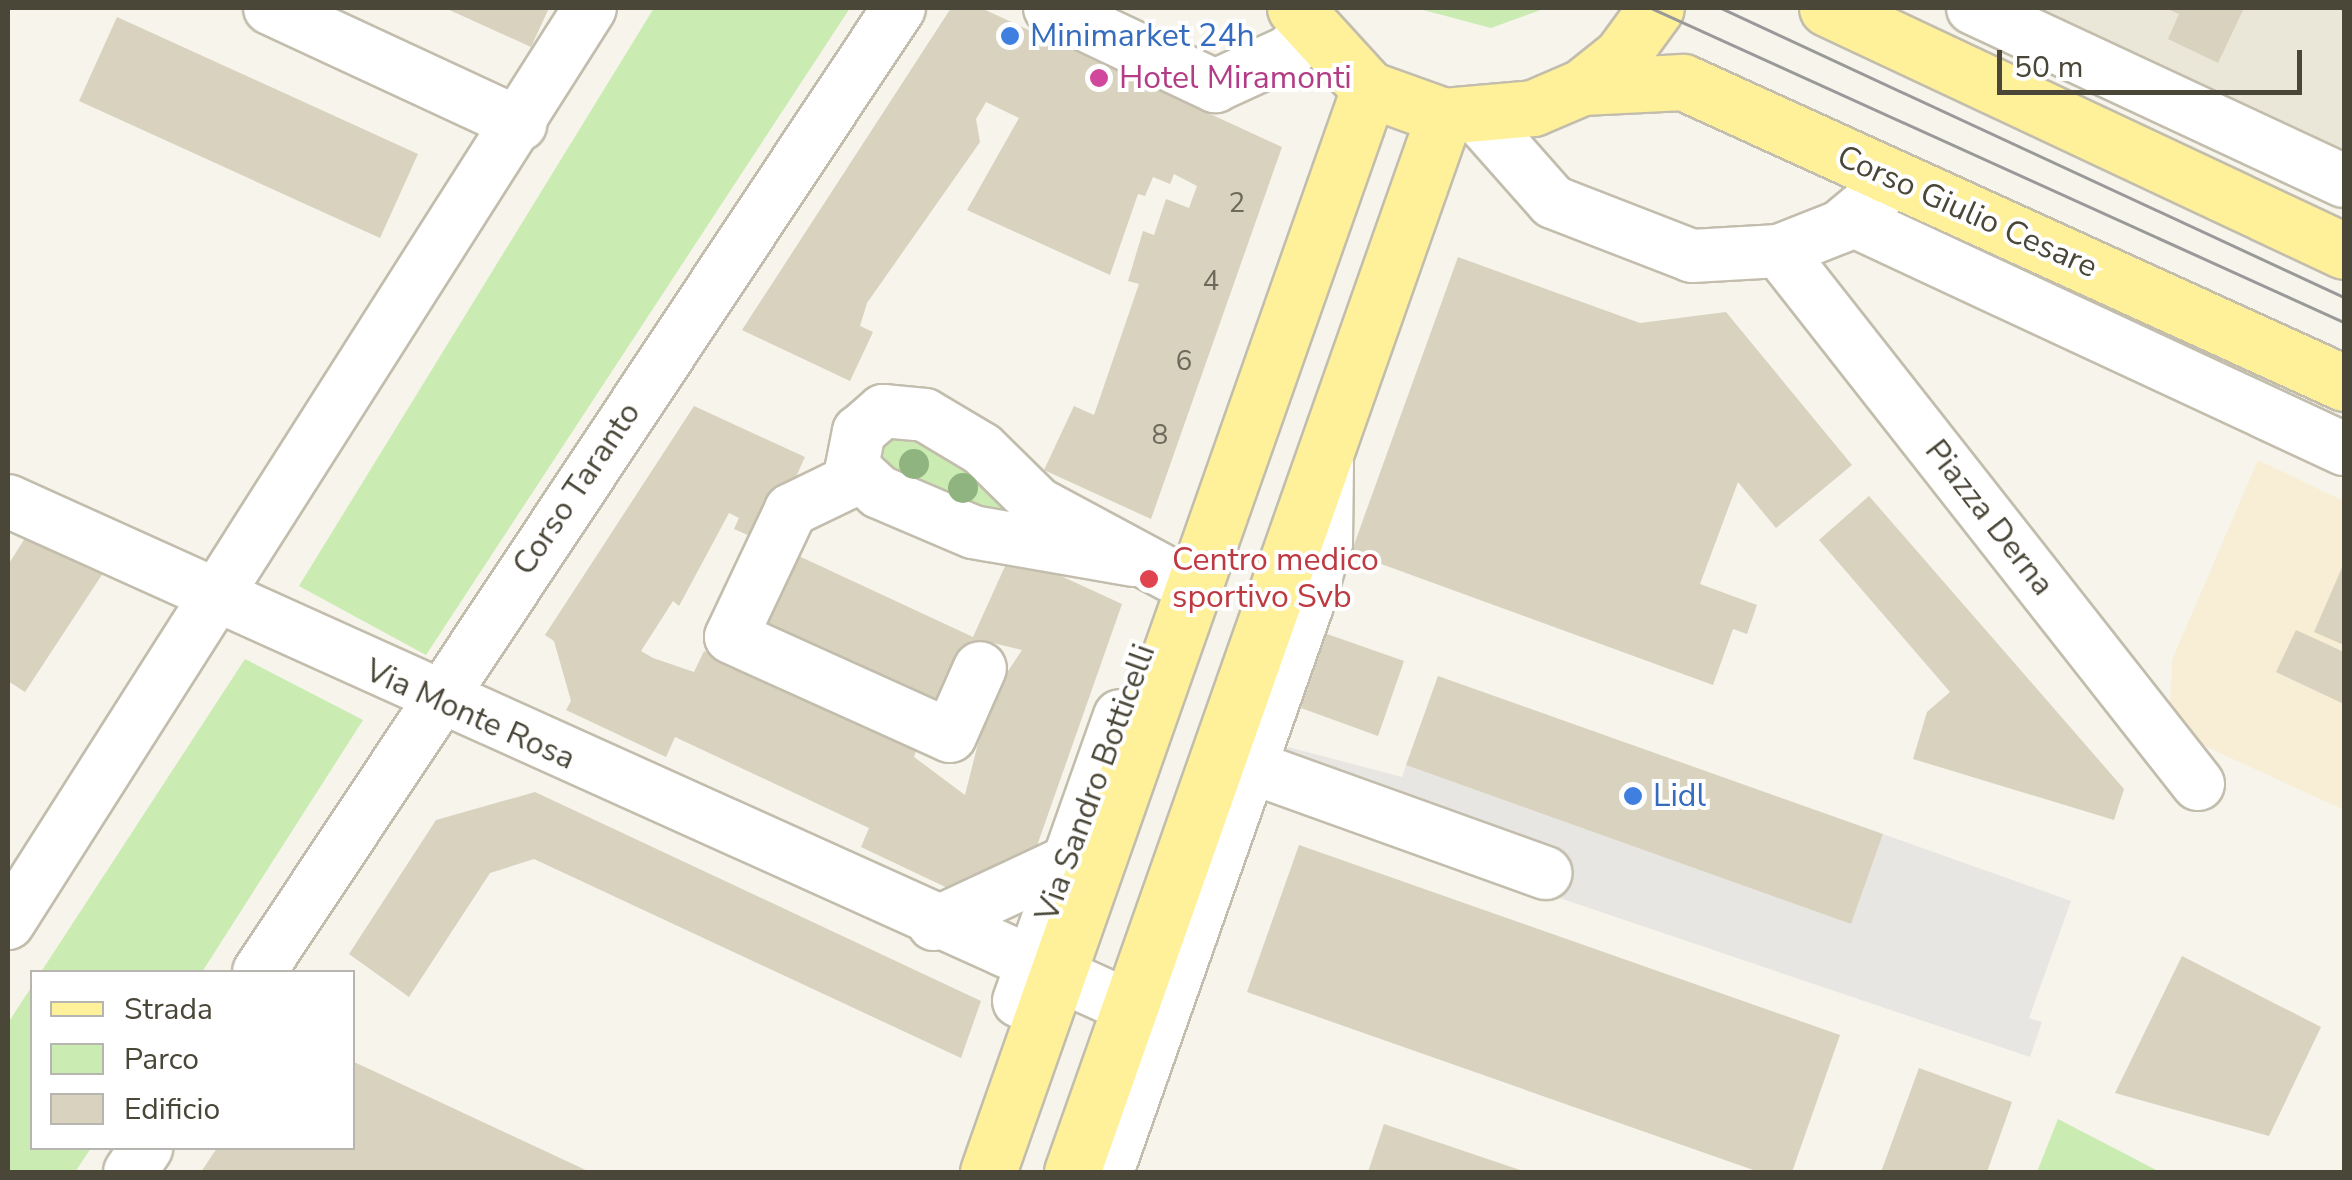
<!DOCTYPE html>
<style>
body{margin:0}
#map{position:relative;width:2352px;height:1180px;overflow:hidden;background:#f6f4eb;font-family:"Nunito Sans",sans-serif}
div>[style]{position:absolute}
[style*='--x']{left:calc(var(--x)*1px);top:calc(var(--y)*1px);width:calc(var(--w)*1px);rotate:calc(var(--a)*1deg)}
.residential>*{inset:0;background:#eae7d8}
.commercial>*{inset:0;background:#f8eed6}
.green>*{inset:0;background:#caebb2}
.parking>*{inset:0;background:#e7e6e2}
.building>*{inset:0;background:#d8d2bf}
.roads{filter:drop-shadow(2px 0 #c2bdac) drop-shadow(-2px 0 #c2bdac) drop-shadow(0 2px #c2bdac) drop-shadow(0 -2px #c2bdac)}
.minor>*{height:52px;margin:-26px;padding:0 26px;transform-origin:26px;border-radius:26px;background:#fff}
.major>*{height:55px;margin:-27.5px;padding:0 27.5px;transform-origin:27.5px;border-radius:27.5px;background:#fff09a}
.tram>*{height:2.5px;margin:-1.25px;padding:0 1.25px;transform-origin:1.25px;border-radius:1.25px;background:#999}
.trees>*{width:30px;height:30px;margin:-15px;border-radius:50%;background:#90b47f}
.dots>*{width:28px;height:28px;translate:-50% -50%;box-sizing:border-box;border:5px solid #fff;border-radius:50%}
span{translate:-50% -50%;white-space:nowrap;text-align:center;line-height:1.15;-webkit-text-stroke:8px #fff;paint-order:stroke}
.number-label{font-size:28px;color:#6e695a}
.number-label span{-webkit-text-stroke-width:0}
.shop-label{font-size:32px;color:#366cbe}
.left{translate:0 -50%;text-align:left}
.hotel-label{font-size:32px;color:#b23c85}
.street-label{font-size:32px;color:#4a4638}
.health-label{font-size:32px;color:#be3a42}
.frame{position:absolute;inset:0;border:10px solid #4a4638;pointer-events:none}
.legend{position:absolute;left:30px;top:970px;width:325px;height:180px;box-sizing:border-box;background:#fff;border:2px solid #b7b5af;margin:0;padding:12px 18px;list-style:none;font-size:30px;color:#4a4638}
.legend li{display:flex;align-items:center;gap:20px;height:50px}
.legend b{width:50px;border:2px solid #b7b5af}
.scale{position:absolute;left:1997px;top:50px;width:305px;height:45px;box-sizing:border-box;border:5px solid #4a4638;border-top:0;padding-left:12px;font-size:30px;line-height:35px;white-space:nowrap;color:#4a4638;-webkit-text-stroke:8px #fff;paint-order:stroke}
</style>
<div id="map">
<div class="residential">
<i style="clip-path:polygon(1973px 8px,2344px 8px,2344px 180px)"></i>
</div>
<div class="commercial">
<i style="clip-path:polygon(2258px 460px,2344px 501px,2344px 810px,2187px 738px,2170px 704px,2172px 660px)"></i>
</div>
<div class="green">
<i style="clip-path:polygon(654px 8px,850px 8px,426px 655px,299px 586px)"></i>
<i style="clip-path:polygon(1416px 8px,1546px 8px,1491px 28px)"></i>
<i style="clip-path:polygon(906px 422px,1043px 528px,882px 478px,873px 441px)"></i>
<i style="clip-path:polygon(245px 659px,363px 720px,202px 972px,41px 972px)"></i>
<i style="clip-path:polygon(32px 986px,32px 1148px,91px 1148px,75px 1172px,8px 1172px,8px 1023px)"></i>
<i style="clip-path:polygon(2058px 1119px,2160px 1172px,2037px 1172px)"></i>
</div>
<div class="parking">
<i style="clip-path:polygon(1288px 747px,1402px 777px,1406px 765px,1851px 924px,1883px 834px,2071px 901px,2029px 1018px,2042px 1022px,2030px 1057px,1269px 800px)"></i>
</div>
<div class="building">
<i style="clip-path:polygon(445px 8px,549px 8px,531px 47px)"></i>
<i style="clip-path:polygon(951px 8px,981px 8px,1282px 147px,1151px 519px,1044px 470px,1074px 406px,1094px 415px,1139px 284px,1128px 281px,1143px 231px,1154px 235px,1166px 199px,1189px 208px,1197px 186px,1174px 174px,1170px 184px,1153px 177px,1145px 196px,1138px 194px,1110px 275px,967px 210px,1019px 118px,986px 102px,976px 119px,980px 142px,867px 303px,860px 326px,873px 332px,850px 381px,742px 330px)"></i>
<i style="clip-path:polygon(2165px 8px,2244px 8px,2218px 63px,2168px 39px,2179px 14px)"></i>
<i style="clip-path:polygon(117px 17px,418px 154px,380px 238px,79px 101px)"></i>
<i style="clip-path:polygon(1458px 257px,1640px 323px,1726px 312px,1852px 465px,1776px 528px,1738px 482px,1700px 584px,1757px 605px,1747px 634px,1733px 629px,1713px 685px,1351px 553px)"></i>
<i style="clip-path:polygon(694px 406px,805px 457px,766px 543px,734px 529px,739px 518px,729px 513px,679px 606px,673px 601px,641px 651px,653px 658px,694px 672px,704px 651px,875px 723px,872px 730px,886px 737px,919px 744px,914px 757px,965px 795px,989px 700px,1022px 650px,980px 640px,944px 720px,751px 629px,788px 551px,973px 637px,1011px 553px,1122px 604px,1032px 860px,958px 893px,861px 847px,869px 828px,675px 737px,666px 757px,566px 710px,571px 701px,554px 641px,545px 635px)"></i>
<i style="clip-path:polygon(1869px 496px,2124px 789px,2114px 820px,1913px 759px,1927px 712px,1950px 692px,1819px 540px)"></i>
<i style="clip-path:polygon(36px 521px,107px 567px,25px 692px,8px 681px,8px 565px)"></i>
<i style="clip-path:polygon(2344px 563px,2344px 645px,2314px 632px)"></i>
<i style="clip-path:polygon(2296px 630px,2344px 652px,2344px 704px,2276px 672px)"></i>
<i style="clip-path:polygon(1327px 634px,1404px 661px,1378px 736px,1301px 708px)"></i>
<i style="clip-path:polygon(1438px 676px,1883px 834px,1851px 924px,1406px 765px)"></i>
<i style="clip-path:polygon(535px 792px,981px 1001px,961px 1058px,534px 859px,490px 873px,409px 997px,349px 954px,436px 820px)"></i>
<i style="clip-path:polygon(1299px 845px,1840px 1035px,1792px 1172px,1759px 1172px,1247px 992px)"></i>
<i style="clip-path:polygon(2182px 956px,2321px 1027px,2269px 1136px,2115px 1093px)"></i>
<i style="clip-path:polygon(352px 1061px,590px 1172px,201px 1172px,217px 1148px,352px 1148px)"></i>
<i style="clip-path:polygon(1919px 1068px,2012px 1102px,1987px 1172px,1881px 1172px)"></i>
<i style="clip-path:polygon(1384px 1124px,1526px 1172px,1368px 1172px)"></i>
</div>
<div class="roads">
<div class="minor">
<i style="--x:270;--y:8;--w:276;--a:24.9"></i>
<i style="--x:1050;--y:8;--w:183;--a:25.3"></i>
<i style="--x:1215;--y:86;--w:81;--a:-24.7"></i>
<i style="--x:1289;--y:52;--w:30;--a:-46"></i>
<i style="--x:1973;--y:8;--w:409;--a:25"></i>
<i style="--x:1476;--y:115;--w:116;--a:48.5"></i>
<i style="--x:1553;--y:202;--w:149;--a:21.2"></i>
<i style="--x:1692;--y:256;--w:87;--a:-3.3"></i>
<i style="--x:1779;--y:251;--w:66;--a:-21.5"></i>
<i style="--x:1840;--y:227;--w:48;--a:-40"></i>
<i style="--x:1852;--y:220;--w:543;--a:24.96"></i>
<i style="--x:1779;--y:251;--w:678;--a:51.83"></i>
<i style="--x:859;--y:477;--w:76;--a:154.1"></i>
<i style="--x:791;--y:510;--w:140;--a:115.3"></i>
<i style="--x:731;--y:637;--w:240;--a:24.3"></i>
<i style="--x:950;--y:736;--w:74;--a:-66.2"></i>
<i style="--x:8;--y:501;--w:1263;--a:24.27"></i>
<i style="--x:1133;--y:560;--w:162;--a:-170.1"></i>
<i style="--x:973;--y:532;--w:102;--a:-156.9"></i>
<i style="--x:879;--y:492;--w:37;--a:-137"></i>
<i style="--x:852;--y:467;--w:36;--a:-79"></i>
<i style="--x:859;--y:432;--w:32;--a:-41"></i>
<i style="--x:883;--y:411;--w:42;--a:5.4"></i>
<i style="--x:925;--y:415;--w:66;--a:30.8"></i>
<i style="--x:982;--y:449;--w:78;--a:44.5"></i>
<i style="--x:1038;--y:504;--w:150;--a:28.3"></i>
<i style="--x:1251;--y:767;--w:313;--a:19.8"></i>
<i style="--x:8;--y:923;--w:1084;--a:-57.54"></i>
<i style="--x:934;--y:924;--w:147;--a:-25"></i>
<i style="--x:259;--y:972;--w:1157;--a:-56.42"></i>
<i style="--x:1019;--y:1001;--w:302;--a:-70.5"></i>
<i style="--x:130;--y:1172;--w:29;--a:-56"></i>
<i style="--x:1107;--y:1172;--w:598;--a:-70.57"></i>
<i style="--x:1306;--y:608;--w:68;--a:-72.9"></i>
<i style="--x:1326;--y:543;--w:79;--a:-89.3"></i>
</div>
<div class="major">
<i style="--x:1295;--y:8;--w:110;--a:47.6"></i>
<i style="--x:1369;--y:89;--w:80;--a:19.8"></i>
<i style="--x:1444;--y:116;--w:89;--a:-5.1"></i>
<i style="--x:1533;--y:108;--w:53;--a:-23.2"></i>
<i style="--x:1582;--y:87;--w:50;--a:-38.5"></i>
<i style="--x:1621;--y:56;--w:59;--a:-53.9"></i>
<i style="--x:1827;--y:8;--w:571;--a:25.17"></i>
<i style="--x:1582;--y:87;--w:101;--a:-2.8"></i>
<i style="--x:1683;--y:82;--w:726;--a:24.48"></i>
<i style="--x:988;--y:1172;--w:1148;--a:-70.62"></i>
<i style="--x:1072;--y:1172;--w:1120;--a:-70.59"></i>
</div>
</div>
<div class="tram">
<i style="--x:1651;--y:8;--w:761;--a:24.38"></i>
<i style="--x:1721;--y:8;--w:687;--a:24.89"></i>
</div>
<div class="trees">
<i style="left:914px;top:464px"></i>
<i style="left:963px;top:488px"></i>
</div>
<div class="dots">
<i style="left:1010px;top:36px;background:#3f7fe0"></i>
<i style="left:1099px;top:78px;background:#d1479c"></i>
<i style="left:1149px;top:579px;background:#e0444e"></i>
<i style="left:1633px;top:796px;background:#3f7fe0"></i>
</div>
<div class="number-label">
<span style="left:1237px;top:203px">2</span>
<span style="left:1211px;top:281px">4</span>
<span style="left:1184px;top:361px">6</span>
<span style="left:1160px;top:435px">8</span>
</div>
<div class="shop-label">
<span class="left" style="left:1030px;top:36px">Minimarket 24h</span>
<span class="left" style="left:1653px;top:796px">Lidl</span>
</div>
<div class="hotel-label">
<span class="left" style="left:1119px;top:78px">Hotel Miramonti</span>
</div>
<div class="street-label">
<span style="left:1967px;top:212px;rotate:24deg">Corso Giulio Cesare</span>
<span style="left:577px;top:489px;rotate:-56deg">Corso Taranto</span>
<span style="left:1989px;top:518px;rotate:52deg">Piazza Derna</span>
<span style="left:470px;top:715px;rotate:24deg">Via Monte Rosa</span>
<span style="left:1096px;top:783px;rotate:-70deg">Via Sandro Botticelli</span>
</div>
<div class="health-label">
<span class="left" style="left:1172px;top:579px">Centro medico<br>sportivo Svb</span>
</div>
<div class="frame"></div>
<ul class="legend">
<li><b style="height:12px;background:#fff09a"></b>Strada</li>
<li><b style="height:28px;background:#caebb2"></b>Parco</li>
<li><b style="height:28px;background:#d8d2bf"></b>Edificio</li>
</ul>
<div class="scale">50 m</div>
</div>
